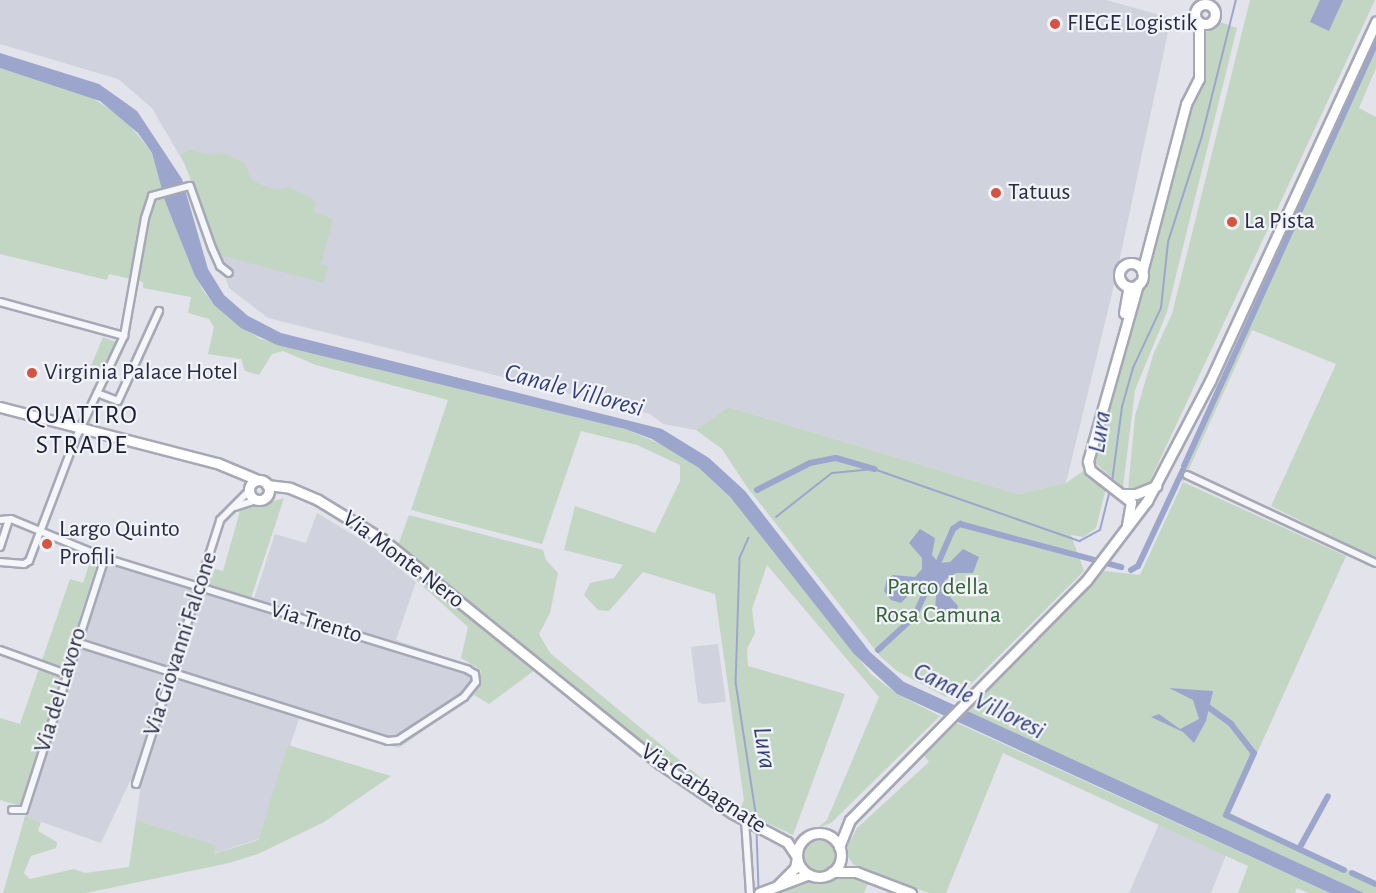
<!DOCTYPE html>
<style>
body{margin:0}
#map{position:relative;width:1376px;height:893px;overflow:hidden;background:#e2e3eb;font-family:"Alegreya Sans",sans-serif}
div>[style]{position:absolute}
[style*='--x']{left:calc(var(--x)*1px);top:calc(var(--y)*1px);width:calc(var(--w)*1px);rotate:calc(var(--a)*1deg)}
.built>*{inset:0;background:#d0d2dd}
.green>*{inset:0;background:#c3d6c3}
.round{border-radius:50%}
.water>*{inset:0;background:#9ca6cd}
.stream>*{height:1.5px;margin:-0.75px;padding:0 0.75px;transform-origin:0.75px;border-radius:0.75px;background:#9ca6cd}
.canal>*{height:6px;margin:-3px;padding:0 3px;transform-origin:3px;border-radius:3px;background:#9ca6cd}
.roads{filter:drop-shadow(2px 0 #a7a8b6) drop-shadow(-2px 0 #a7a8b6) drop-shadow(0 2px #a7a8b6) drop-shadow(0 -2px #a7a8b6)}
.street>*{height:6px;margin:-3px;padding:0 3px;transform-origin:3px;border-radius:3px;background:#f5f6f9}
.secondary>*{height:9px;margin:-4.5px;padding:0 4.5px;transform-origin:4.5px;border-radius:4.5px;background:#fff}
.secondary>.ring{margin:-4.5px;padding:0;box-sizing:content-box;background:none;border:9px solid #fff;border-radius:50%}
.dots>*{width:16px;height:16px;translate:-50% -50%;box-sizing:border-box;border:3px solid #f2f3f8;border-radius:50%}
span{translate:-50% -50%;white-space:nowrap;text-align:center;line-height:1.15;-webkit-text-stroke:4.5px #f2f3f8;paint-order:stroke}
.poi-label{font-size:24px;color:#292c45}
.left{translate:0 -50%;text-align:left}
.street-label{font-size:24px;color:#292c45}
.park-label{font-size:24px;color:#366139}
.water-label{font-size:26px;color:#313e7b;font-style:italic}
.neighbourhood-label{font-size:26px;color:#1b1d35;letter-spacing:1.5px}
</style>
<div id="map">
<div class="built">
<i style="clip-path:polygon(0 0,1106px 0,1171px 18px,1115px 281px,1066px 483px,1018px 494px,728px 407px,696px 430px,663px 424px,650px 414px,268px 318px,229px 288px,193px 179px,152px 108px,118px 79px,0 44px)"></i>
<i style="clip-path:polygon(317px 513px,372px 546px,416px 582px,396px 640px,480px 669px,474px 695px,399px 748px,299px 719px,258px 839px,213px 854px,216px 845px,136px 820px,141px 784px,130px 781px,101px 843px,25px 816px,107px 561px,251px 608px,275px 534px,306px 543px)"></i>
<i style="clip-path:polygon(718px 644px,726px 702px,703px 704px,698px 702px,691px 647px)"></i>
<i style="clip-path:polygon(1159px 824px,1226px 855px,1211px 893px,1129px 893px)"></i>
</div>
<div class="green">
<i style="clip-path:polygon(1250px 0,1375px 0,1149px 483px,1128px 490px,1135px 416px,1153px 355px,1172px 314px)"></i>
<i style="clip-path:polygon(1220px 22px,1237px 28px,1167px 312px,1135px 390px,1123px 487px,1095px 463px,1096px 441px,1188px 105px,1202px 71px,1204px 37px,1211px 24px)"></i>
<i style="clip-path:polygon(1376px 50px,1376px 68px,1359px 108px,1376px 117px,1376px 559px,1271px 506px,1336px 364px,1252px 330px,1183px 482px,1346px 556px,1230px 813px,1376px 883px,1376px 893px,1364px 893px,967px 713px,1104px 571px,1140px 575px,1183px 482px,1180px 477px)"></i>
<i style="clip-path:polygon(0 68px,86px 94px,125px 119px,152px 153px,165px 201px,202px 289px,214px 305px,260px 339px,625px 429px,663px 445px,699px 468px,741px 508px,871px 674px,897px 694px,940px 716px,831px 823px,816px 829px,827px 820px,879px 697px,767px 565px,752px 609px,755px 633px,747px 649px,748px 666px,845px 694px,793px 835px,740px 810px,744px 800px,715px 594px,643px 572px,609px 611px,598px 610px,584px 595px,590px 583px,614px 578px,623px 565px,564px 550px,575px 506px,655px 533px,680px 481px,680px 465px,637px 445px,581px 431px,542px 544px,411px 510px,448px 400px,316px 365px,283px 351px,272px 354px,259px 375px,245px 371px,241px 359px,208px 354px,214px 327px,209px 319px,188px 313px,191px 297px,143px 288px,143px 282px,109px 274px,107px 280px,0 254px)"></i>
<i style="clip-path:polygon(189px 150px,212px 155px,223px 153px,245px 163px,250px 178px,259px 184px,278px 190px,288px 187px,308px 196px,316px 203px,314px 212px,333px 219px,321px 264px,328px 266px,324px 283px,219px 255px,181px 154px)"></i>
<i style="clip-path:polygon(103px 337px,118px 343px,105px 372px,91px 366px)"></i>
<i style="clip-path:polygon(728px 407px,1018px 494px,1066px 483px,1085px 470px,1106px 488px,1096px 528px,1084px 537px,1071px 535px,1084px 571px,964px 691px,946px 697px,897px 671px,880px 656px,747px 487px,722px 449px,696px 430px)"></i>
<i style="clip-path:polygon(284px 498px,251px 598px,207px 584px,212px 568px,223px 571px,240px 511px)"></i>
<i style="clip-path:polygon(409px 515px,543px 550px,546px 560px,558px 573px,550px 613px,539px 634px,550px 653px,723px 796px,729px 805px,652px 753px,398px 545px)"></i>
<i style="clip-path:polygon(92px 556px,99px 557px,20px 806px,0 800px,0 718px,20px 724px,70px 579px,83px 583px)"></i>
<i style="clip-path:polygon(403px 560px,535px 670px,489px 704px,474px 695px,481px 670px,461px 658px,468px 627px,418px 582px)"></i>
<i style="clip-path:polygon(957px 723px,1330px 893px,1308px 893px,1297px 888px,1295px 893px,1238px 893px,1248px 866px,1003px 753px,946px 893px,929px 893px,854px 865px,848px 857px,848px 845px,857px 828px,929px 762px,924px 756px)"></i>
<i style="clip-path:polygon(288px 745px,391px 776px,324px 822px,258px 854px,229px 863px,86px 893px,3px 893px,25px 816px,41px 822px,38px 831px,57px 842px,56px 848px,31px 856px,24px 873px,30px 879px,74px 869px,85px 873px,129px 867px,136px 820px,216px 845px,214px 854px,258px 840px)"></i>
<i class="round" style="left:800px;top:837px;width:36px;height:36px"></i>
<i style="clip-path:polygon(834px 875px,855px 876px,869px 881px,864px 893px,772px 893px,803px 879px,821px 881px)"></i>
</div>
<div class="water">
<i style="clip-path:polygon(1320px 0,1343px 0,1329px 31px,1310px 22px)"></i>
<i style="clip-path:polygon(0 53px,99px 84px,137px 111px,182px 179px,208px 269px,224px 295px,248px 316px,281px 333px,662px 429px,709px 458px,745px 491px,870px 652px,904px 682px,1364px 893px,1330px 893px,897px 694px,854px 654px,731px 498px,699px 468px,652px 439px,625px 429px,277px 345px,241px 328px,214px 305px,195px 276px,165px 201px,152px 153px,138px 133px,100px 101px,0 68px)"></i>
<i style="clip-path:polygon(920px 529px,935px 538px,932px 555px,939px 563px,950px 562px,963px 549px,979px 557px,973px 573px,956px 573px,945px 580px,943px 589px,958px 606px,955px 616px,947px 620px,935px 612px,936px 595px,926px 586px,915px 588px,901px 603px,891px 600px,884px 591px,887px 579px,893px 575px,915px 577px,922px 569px,922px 558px,909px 543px)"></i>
<i style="clip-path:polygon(1169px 688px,1213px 691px,1206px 721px,1194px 743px,1183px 732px,1151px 717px,1159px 714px,1180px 729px,1199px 719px,1193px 700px)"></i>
</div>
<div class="stream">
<i style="--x:1112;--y:482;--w:76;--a:-82.4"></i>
<i style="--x:1122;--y:407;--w:41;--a:-74.2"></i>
<i style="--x:1133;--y:368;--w:66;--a:-65"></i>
<i style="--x:1161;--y:308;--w:66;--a:-83.9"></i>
<i style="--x:1168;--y:242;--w:111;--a:-72.2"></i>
<i style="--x:1202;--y:136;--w:140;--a:-76"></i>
<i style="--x:776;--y:517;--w:71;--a:-38.2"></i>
<i style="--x:832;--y:473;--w:42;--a:-5.4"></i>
<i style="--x:874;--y:469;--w:218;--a:19.3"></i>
<i style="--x:1080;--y:541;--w:23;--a:-29"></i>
<i style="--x:1100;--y:530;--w:41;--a:-76"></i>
<i style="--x:749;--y:538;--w:22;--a:114"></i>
<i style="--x:740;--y:558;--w:124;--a:91.8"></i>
<i style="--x:736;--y:682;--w:140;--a:81.3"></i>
<i style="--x:757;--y:831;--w:58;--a:88"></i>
</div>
<div class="canal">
<i style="--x:1184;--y:466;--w:465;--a:-65.6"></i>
<i style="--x:757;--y:490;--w:59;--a:-27"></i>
<i style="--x:810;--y:463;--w:26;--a:-11"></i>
<i style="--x:836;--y:458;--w:40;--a:16"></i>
<i style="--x:936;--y:568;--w:43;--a:-66.4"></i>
<i style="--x:953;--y:529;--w:9;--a:-36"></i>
<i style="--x:960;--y:524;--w:167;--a:15"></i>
<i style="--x:1131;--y:570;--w:8;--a:-30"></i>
<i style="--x:1138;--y:566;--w:106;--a:-64.9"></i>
<i style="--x:878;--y:650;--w:49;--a:-42.5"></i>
<i style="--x:914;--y:617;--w:40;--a:-65"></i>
<i style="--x:1208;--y:707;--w:29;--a:36"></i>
<i style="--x:1231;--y:724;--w:37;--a:52"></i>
<i style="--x:1254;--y:753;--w:68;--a:114.3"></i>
<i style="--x:1226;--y:815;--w:130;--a:25"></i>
<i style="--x:1299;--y:849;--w:60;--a:-61.3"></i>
<i style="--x:1352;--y:873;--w:26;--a:25"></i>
</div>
<div class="roads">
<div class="street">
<i style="--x:0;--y:302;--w:129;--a:15.3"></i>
<i style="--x:97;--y:393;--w:22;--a:21"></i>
<i style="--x:118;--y:401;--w:99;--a:-65.5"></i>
<i style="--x:1187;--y:475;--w:208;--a:25"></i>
<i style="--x:235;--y:507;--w:22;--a:-18"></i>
<i style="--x:0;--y:520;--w:11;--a:-5"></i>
<i style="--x:11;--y:519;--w:102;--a:22.5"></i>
<i style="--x:105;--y:558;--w:380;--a:17.1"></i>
<i style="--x:468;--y:670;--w:8;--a:30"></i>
<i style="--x:475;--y:674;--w:8;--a:83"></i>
<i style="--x:476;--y:682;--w:19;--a:129"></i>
<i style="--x:464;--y:697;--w:79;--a:146.9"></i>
<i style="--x:398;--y:740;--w:10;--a:174"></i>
<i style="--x:388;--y:741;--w:327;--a:-162.4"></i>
<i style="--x:0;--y:547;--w:28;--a:-72"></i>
<i style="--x:0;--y:562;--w:24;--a:5"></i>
<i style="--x:24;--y:564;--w:6;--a:-31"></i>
<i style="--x:29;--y:561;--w:129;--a:-69.2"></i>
<i style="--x:75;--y:440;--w:115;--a:-64.8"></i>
<i style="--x:124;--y:336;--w:120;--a:-79.9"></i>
<i style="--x:145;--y:218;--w:23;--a:-72"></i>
<i style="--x:152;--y:196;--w:39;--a:-15"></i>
<i style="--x:190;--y:186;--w:66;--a:70.5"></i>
<i style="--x:212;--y:248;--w:20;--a:66"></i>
<i style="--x:220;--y:266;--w:11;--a:38"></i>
<i style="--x:0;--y:650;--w:70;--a:20"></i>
<i style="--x:136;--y:784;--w:277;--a:-72.3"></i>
<i style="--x:220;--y:520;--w:40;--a:-45"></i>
<i style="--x:12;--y:810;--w:12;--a:0"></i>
<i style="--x:24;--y:810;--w:265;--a:-72.2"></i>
<i style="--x:745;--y:820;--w:73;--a:86.1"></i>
</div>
<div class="secondary">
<i class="ring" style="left:1195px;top:4px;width:11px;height:11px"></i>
<i class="ring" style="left:1119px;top:263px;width:15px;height:15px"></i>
<i style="--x:1142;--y:272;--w:174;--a:-75.3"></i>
<i style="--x:1186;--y:104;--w:28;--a:-63"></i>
<i style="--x:1199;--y:79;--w:57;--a:-90"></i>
<i style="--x:1124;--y:313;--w:27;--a:-80"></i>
<i style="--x:0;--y:407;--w:224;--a:14.5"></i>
<i style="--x:217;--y:463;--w:44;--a:22.5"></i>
<i class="ring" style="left:249px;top:480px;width:11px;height:11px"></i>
<i style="--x:267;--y:485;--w:23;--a:7"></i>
<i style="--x:290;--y:488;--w:30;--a:23"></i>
<i style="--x:318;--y:500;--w:75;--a:31.4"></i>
<i style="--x:382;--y:539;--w:356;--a:39"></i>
<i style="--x:659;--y:763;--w:88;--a:34.4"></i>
<i style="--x:732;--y:813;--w:62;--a:27.8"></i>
<i style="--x:787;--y:842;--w:18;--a:56"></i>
<i style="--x:797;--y:857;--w:11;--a:100"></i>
<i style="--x:795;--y:868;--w:23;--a:135"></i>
<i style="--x:1122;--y:494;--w:14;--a:0"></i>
<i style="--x:1136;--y:494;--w:22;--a:-22"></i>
<i style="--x:1127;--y:525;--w:23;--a:-80"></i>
<i style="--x:1131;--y:502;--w:52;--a:-142"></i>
<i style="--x:1090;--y:470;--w:9;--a:-103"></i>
<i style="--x:1088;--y:461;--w:184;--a:-74.2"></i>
<i class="ring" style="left:797px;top:833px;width:35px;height:35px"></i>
<i style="--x:839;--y:847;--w:29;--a:-68"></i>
<i style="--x:850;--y:820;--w:336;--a:-45.4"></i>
<i style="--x:1086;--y:581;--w:101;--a:-52.7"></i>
<i style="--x:1147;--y:501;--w:136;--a:-62.3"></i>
<i style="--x:1210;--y:381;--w:396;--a:-65.2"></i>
<i style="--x:832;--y:872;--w:24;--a:0"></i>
<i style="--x:856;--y:872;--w:59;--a:20.9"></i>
<i style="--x:759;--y:893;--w:53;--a:-20.8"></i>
</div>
</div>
<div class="dots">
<i style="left:1055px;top:24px;background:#d65342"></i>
<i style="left:996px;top:193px;background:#d65342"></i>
<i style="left:1232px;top:222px;background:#d65342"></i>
<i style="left:32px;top:373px;background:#d65342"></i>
<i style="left:47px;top:544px;background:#d65342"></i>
</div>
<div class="poi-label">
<span class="left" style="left:1067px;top:24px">FIEGE Logistik</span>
<span class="left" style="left:1008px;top:193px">Tatuus</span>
<span class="left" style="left:1244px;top:222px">La Pista</span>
<span class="left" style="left:44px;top:373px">Virginia Palace Hotel</span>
<span class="left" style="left:59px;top:544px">Largo Quinto<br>Profili</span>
</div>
<div class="street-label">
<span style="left:403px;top:560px;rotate:37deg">Via Monte Nero</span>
<span style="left:316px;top:623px;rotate:17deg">Via Trento</span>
<span style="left:181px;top:644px;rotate:-72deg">Via Giovanni Falcone</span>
<span style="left:61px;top:690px;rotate:-73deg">Via del Lavoro</span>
<span style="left:703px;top:789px;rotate:33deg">Via Garbagnate</span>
</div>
<div class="park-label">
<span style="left:938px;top:602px">Parco della<br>Rosa Camuna</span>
</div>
<div class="water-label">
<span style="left:574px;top:391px;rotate:15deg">Canale Villoresi</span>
<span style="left:1100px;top:432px;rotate:-81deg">Lura</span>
<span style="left:979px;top:701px;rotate:26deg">Canale Villoresi</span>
<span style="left:764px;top:748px;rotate:81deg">Lura</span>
</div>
<div class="neighbourhood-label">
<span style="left:82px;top:431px">QUATTRO<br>STRADE</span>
</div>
</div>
